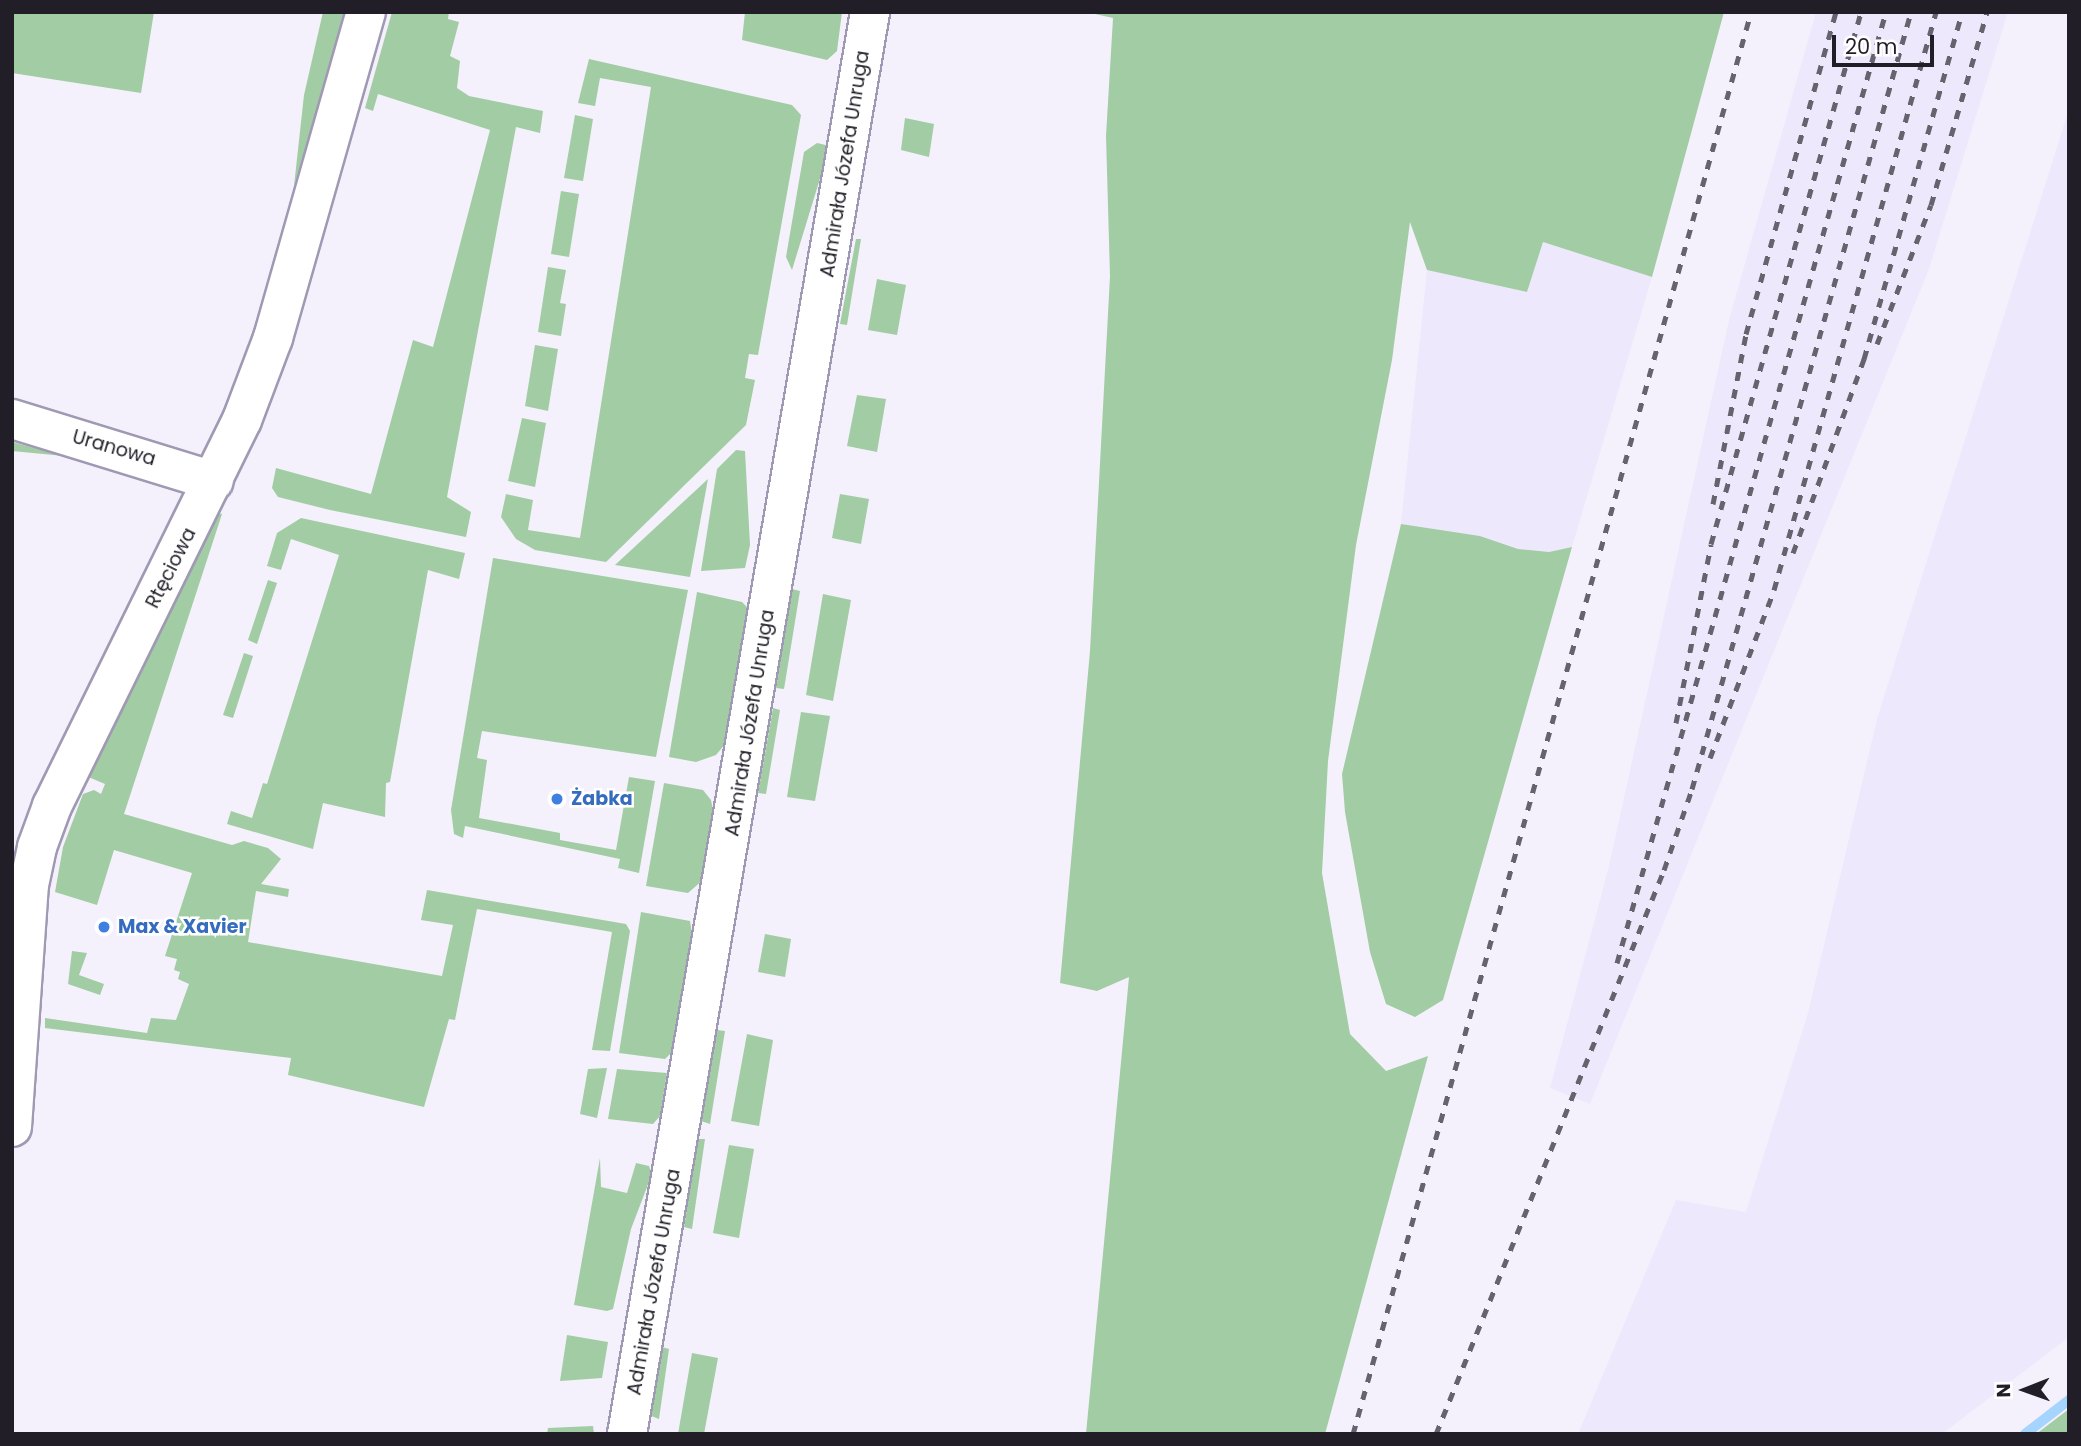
<!DOCTYPE html>
<meta charset="utf-8">
<style>
body{margin:0}
#map{position:relative;width:2081px;height:1446px;overflow:hidden;background:#f4f1fc;font-family:Poppins,sans-serif}
div>[style]{position:absolute}
[style*='--x']{left:calc(var(--x)*1px);top:calc(var(--y)*1px);width:calc(var(--w)*1px);rotate:calc(var(--a)*1deg)}
.built>*{inset:0;background:#eee8fd}
.green>*{inset:0;background:#a2cca3}
.stream>*{height:10px;margin:-5px;padding:0 5px;transform-origin:5px;border-radius:5px;background:#a5d4fe}
.roads{filter:drop-shadow(2px 0 #a099b3) drop-shadow(-2px 0 #a099b3) drop-shadow(0 2px #a099b3) drop-shadow(0 -2px #a099b3)}
.minor>*{height:38px;margin:-19px;padding:0 19px;transform-origin:19px;border-radius:19px;background:#fff}
.rail>*{height:5px;margin-top:-2.5px;transform-origin:0;background:repeating-linear-gradient(90deg,#66636e 0 9px,transparent 0 18px)}
.dots>*{width:19px;height:19px;translate:-50% -50%;box-sizing:border-box;border:4px solid #fff;border-radius:50%}
span{translate:-50% -50%;white-space:nowrap;text-align:center;line-height:1.15;-webkit-text-stroke:5px #fff;paint-order:stroke}
.street-label{font-size:19px;color:#211e28}
.shop-label{font-size:19px;color:#366cbe;font-weight:700}
.left{translate:0 -50%;text-align:left}
.frame{position:absolute;inset:0;border:14px solid #211e28;pointer-events:none}
.north{position:absolute;left:1990px;top:1355px;width:70px;height:70px;-webkit-text-stroke:5px #fff;paint-order:stroke;rotate:269deg;font-size:19px;font-weight:700;line-height:28px;text-align:center;color:#211e28}
.north::after{content:'';display:block;margin:auto;width:24px;height:32px;background:#211e28;clip-path:polygon(50% 0,100% 100%,50% 72%,0 100%)}
.scale{position:absolute;left:1832px;top:35px;width:102px;height:32px;box-sizing:border-box;border:4px solid #211e28;border-top:0;padding-left:9px;font-size:21px;line-height:24px;white-space:nowrap;color:#211e28;-webkit-text-stroke:5px #fff;paint-order:stroke}
</style>
<div id="map">
<div class="built">
<i style="clip-path:polygon(1816px 12px,2008px 12px,1929px 269px,1590px 1104px,1550px 1088px,1609px 866px,1729px 320px)"></i>
<i style="clip-path:polygon(2069px 109px,2069px 1337px,1942px 1434px,1578px 1434px,1676px 1200px,1746px 1212px,1808px 1013px,1877px 719px)"></i>
<i style="clip-path:polygon(1543px 242px,1652px 277px,1572px 547px,1549px 552px,1518px 549px,1480px 536px,1401px 524px,1427px 270px,1527px 292px)"></i>
</div>
<div class="green">
<i style="clip-path:polygon(12px 12px,154px 12px,141px 93px,12px 73px)"></i>
<i style="clip-path:polygon(323px 12px,347px 12px,294px 186px,304px 95px)"></i>
<i style="clip-path:polygon(392px 12px,449px 12px,448px 19px,459px 22px,450px 56px,460px 61px,457px 88px,469px 96px,543px 111px,540px 133px,516px 127px,447px 497px,471px 512px,466px 537px,330px 510px,278px 497px,272px 488px,276px 468px,371px 494px,413px 340px,433px 347px,490px 130px,378px 94px,373px 111px,365px 108px)"></i>
<i style="clip-path:polygon(745px 12px,842px 12px,837px 51px,827px 60px,742px 40px)"></i>
<i style="clip-path:polygon(1086px 12px,1724px 12px,1652px 277px,1543px 242px,1527px 292px,1427px 270px,1410px 222px,1392px 360px,1356px 545px,1328px 761px,1322px 873px,1350px 1034px,1386px 1071px,1428px 1056px,1325px 1434px,1086px 1434px,1129px 977px,1097px 991px,1060px 983px,1090px 651px,1110px 276px,1106px 136px,1113px 18px)"></i>
<i style="clip-path:polygon(589px 59px,792px 105px,801px 115px,758px 355px,749px 354px,745px 378px,755px 380px,746px 425px,606px 562px,535px 550px,516px 539px,501px 517px,506px 494px,533px 500px,528px 530px,580px 538px,651px 87px,600px 78px,595px 106px,578px 103px)"></i>
<i style="clip-path:polygon(575px 115px,593px 119px,583px 181px,564px 178px)"></i>
<i style="clip-path:polygon(905px 118px,934px 124px,929px 157px,901px 150px)"></i>
<i style="clip-path:polygon(817px 143px,830px 146px,792px 270px,786px 257px,804px 152px)"></i>
<i style="clip-path:polygon(561px 191px,579px 194px,569px 257px,551px 254px)"></i>
<i style="clip-path:polygon(856px 239px,861px 239px,847px 325px,840px 324px)"></i>
<i style="clip-path:polygon(548px 267px,566px 270px,560px 303px,566px 304px,561px 336px,538px 332px)"></i>
<i style="clip-path:polygon(877px 279px,906px 285px,897px 335px,868px 330px)"></i>
<i style="clip-path:polygon(535px 345px,558px 349px,548px 411px,525px 406px)"></i>
<i style="clip-path:polygon(857px 395px,886px 399px,877px 452px,847px 446px)"></i>
<i style="clip-path:polygon(522px 418px,546px 423px,535px 487px,508px 481px)"></i>
<i style="clip-path:polygon(12px 442px,64px 456px,12px 451px)"></i>
<i style="clip-path:polygon(736px 450px,745px 451px,750px 545px,745px 568px,701px 571px,717px 469px)"></i>
<i style="clip-path:polygon(708px 479px,690px 577px,615px 565px)"></i>
<i style="clip-path:polygon(840px 494px,869px 499px,861px 544px,832px 538px)"></i>
<i style="clip-path:polygon(218px 513px,222px 514px,124px 814px,232px 845px,244px 841px,268px 848px,281px 859px,261px 884px,289px 889px,288px 897px,256px 891px,248px 942px,442px 976px,453px 925px,421px 920px,427px 890px,626px 924px,630px 931px,610px 1051px,592px 1050px,612px 932px,477px 909px,455px 1020px,449px 1019px,424px 1107px,288px 1075px,291px 1058px,45px 1028px,45px 1018px,147px 1033px,151px 1018px,176px 1020px,189px 984px,178px 979px,180px 972px,174px 970px,177px 959px,165px 956px,192px 873px,114px 850px,97px 905px,55px 892px,63px 847px,83px 794px,94px 790px,101px 794px,105px 784px,86px 776px)"></i>
<i style="clip-path:polygon(301px 518px,465px 553px,459px 579px,428px 570px,390px 782px,386px 783px,385px 817px,323px 803px,313px 849px,227px 824px,231px 811px,252px 818px,263px 783px,267px 784px,339px 555px,291px 539px,281px 570px,267px 566px,277px 533px)"></i>
<i style="clip-path:polygon(1401px 524px,1480px 536px,1518px 549px,1549px 552px,1572px 547px,1443px 1000px,1415px 1017px,1386px 1004px,1370px 952px,1345px 812px,1342px 774px)"></i>
<i style="clip-path:polygon(493px 558px,688px 590px,656px 757px,482px 731px,477px 758px,487px 760px,479px 818px,560px 833px,560px 840px,616px 850px,629px 777px,655px 781px,639px 873px,618px 868px,620px 859px,615px 858px,465px 826px,463px 838px,454px 834px,451px 810px)"></i>
<i style="clip-path:polygon(268px 580px,277px 583px,257px 644px,248px 640px)"></i>
<i style="clip-path:polygon(792px 589px,800px 591px,784px 689px,776px 688px)"></i>
<i style="clip-path:polygon(697px 592px,742px 602px,748px 608px,726px 743px,716px 755px,696px 762px,669px 757px)"></i>
<i style="clip-path:polygon(823px 594px,851px 600px,833px 701px,806px 695px)"></i>
<i style="clip-path:polygon(244px 653px,253px 656px,233px 718px,223px 715px)"></i>
<i style="clip-path:polygon(773px 708px,780px 710px,766px 794px,758px 793px)"></i>
<i style="clip-path:polygon(801px 712px,830px 716px,815px 801px,787px 797px)"></i>
<i style="clip-path:polygon(664px 783px,703px 790px,711px 800px,714px 816px,704px 879px,688px 893px,646px 886px)"></i>
<i style="clip-path:polygon(641px 912px,690px 921px,692px 934px,671px 1053px,665px 1059px,619px 1053px)"></i>
<i style="clip-path:polygon(765px 934px,791px 939px,785px 977px,758px 972px)"></i>
<i style="clip-path:polygon(72px 951px,87px 953px,79px 975px,104px 984px,100px 995px,68px 984px)"></i>
<i style="clip-path:polygon(717px 1030px,725px 1031px,710px 1124px,701px 1121px)"></i>
<i style="clip-path:polygon(747px 1034px,773px 1040px,759px 1126px,731px 1121px)"></i>
<i style="clip-path:polygon(607px 1068px,597px 1118px,580px 1114px,588px 1069px)"></i>
<i style="clip-path:polygon(617px 1069px,667px 1073px,660px 1116px,653px 1124px,608px 1119px)"></i>
<i style="clip-path:polygon(698px 1139px,705px 1139px,692px 1229px,684px 1227px)"></i>
<i style="clip-path:polygon(729px 1145px,754px 1149px,739px 1238px,713px 1233px)"></i>
<i style="clip-path:polygon(600px 1158px,601px 1187px,627px 1193px,636px 1163px,649px 1166px,652px 1174px,631px 1229px,613px 1309px,607px 1311px,574px 1305px)"></i>
<i style="clip-path:polygon(567px 1335px,608px 1342px,602px 1378px,560px 1381px)"></i>
<i style="clip-path:polygon(662px 1347px,669px 1349px,659px 1419px,649px 1415px)"></i>
<i style="clip-path:polygon(692px 1353px,718px 1358px,704px 1434px,678px 1434px)"></i>
<i style="clip-path:polygon(2069px 1409px,2069px 1434px,2036px 1434px)"></i>
<i style="clip-path:polygon(593px 1426px,594px 1434px,547px 1434px,548px 1428px)"></i>
</div>
<div class="stream">
<i style="--x:2025;--y:1434;--w:56;--a:-37.7"></i>
</div>
<div class="roads">
<div class="minor">
<i style="--x:12;--y:419;--w:211;--a:17.1"></i>
<i style="--x:12;--y:1127;--w:243;--a:-86"></i>
<i style="--x:29;--y:885;--w:39;--a:-78"></i>
<i style="--x:37;--y:847;--w:44;--a:-69.9"></i>
<i style="--x:52;--y:806;--w:430;--a:-63.8"></i>
<i style="--x:242;--y:420;--w:88;--a:-69.3"></i>
<i style="--x:273;--y:338;--w:339;--a:-74.1"></i>
<i style="--x:627;--y:1434;--w:1443;--a:-80.3"></i>
</div>
</div>
<div class="rail">
<i style="--x:1877;--y:344;--w:149;--a:-68.8"></i>
<i style="--x:1931;--y:205;--w:201;--a:-73.8"></i>
<i style="--x:1713;--y:504;--w:173;--a:-79"></i>
<i style="--x:1746;--y:334;--w:334;--a:-74.4"></i>
<i style="--x:1793;--y:553;--w:207;--a:-69.9"></i>
<i style="--x:1864;--y:359;--w:361;--a:-74.2"></i>
<i style="--x:1676;--y:723;--w:182;--a:-78.9"></i>
<i style="--x:1711;--y:544;--w:553;--a:-74.25"></i>
<i style="--x:1710;--y:758;--w:180;--a:-69.1"></i>
<i style="--x:1774;--y:590;--w:600;--a:-74.34"></i>
<i style="--x:1617;--y:963;--w:988;--a:-74.21"></i>
<i style="--x:1353;--y:1434;--w:1477;--a:-74.36"></i>
<i style="--x:1436;--y:1434;--w:608;--a:-67.99"></i>
<i style="--x:1664;--y:870;--w:86;--a:-70.9"></i>
<i style="--x:1692;--y:789;--w:807;--a:-74.26"></i>
</div>
<div class="dots">
<i style="left:557px;top:799px;background:#3f7fe0"></i>
<i style="left:104px;top:927px;background:#3f7fe0"></i>
</div>
<div class="street-label">
<span style="left:845px;top:164px;rotate:-81deg">Admirała Józefa Unruga</span>
<span style="left:114px;top:448px;rotate:16deg">Uranowa</span>
<span style="left:171px;top:568px;rotate:-63deg">Rtęciowa</span>
<span style="left:750px;top:723px;rotate:-81deg">Admirała Józefa Unruga</span>
<span style="left:654px;top:1282px;rotate:-80deg">Admirała Józefa Unruga</span>
</div>
<div class="shop-label">
<span class="left" style="left:571px;top:799px">Żabka</span>
<span class="left" style="left:118px;top:927px">Max &amp; Xavier</span>
</div>
<div class="frame"></div>
<div class="north">N</div>
<div class="scale">20 m</div>
</div>
